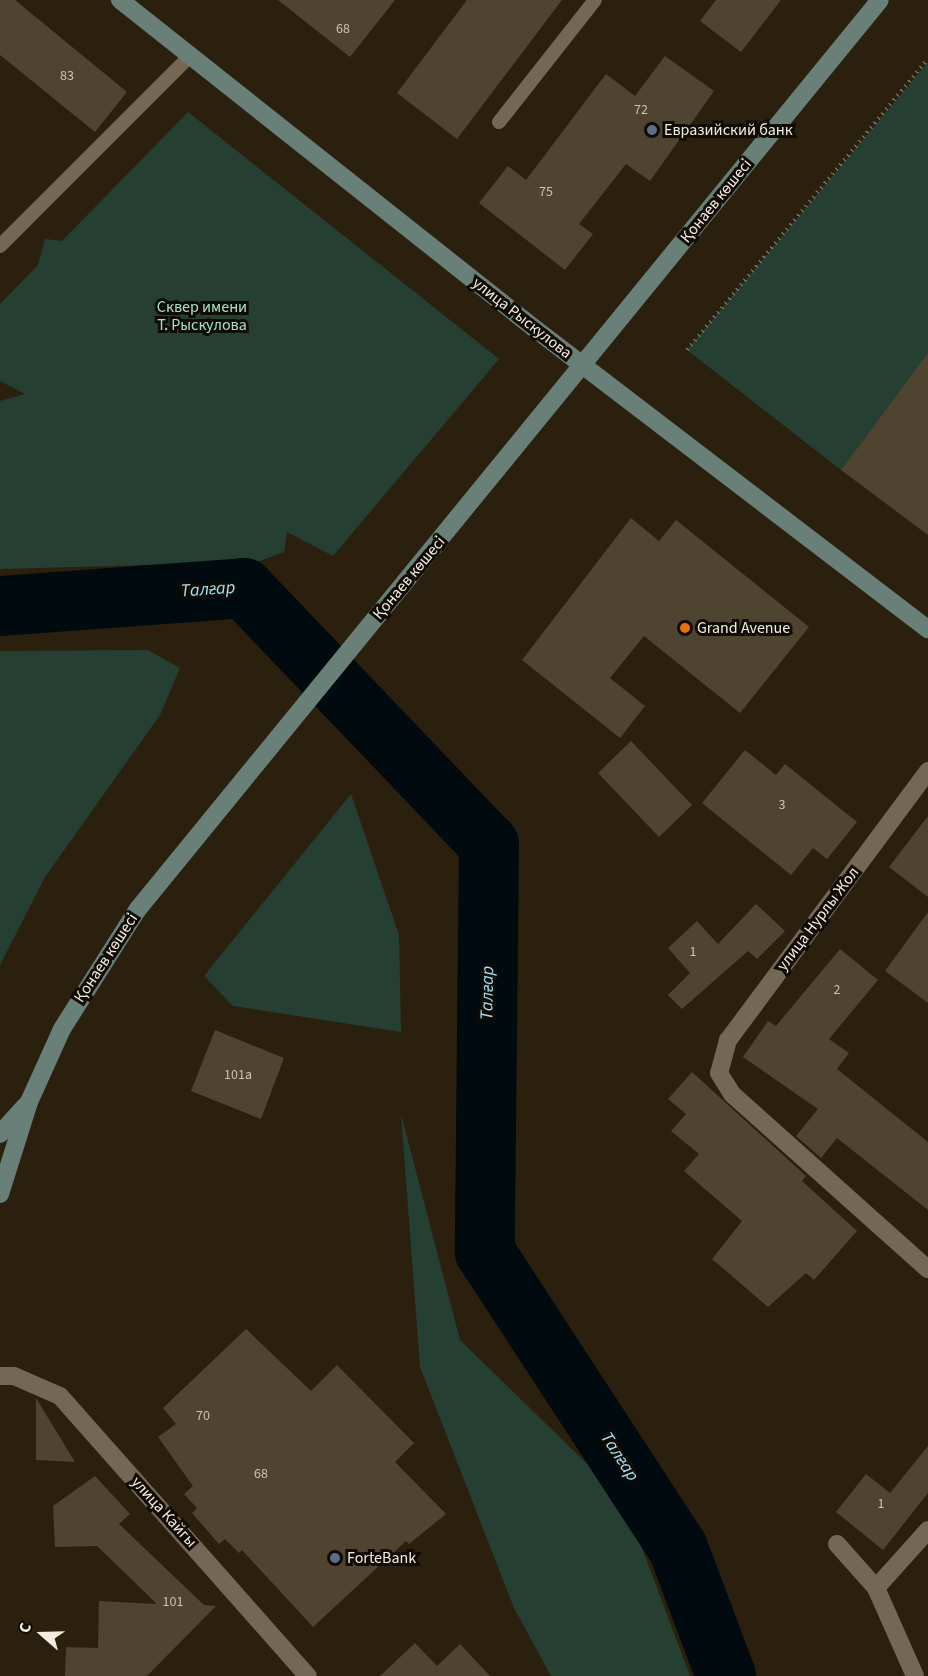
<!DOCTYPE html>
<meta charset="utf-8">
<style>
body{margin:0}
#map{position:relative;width:928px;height:1676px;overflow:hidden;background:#2b200e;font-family:"Source Sans 3",sans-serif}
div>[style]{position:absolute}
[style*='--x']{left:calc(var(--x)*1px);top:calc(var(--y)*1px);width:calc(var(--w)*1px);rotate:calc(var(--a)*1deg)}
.green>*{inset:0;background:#253f33}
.river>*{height:60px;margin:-30px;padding:0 30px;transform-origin:30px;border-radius:30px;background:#000a0f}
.building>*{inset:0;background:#4f4430}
.path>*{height:4px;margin-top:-2px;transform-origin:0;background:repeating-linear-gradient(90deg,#756c5c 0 1.5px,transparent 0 6px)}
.lane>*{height:14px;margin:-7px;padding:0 7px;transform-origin:7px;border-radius:7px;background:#746753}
.street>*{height:18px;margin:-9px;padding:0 9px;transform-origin:9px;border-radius:9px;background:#746753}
.secondary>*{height:18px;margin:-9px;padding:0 9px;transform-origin:9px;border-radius:9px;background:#688078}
.dots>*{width:16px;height:16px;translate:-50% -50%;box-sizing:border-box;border:3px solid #100b04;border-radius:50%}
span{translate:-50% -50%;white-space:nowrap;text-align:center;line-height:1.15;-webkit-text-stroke:6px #100b04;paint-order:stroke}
.number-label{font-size:14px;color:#cac2b4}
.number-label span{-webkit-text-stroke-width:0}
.poi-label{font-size:16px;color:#f3ece0}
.left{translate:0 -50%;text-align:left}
.street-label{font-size:16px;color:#f3ece0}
.park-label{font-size:16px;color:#a4e2c5}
.water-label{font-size:18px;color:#9de2f8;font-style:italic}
.north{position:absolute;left:12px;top:1604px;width:60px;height:60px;-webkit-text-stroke:4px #100b04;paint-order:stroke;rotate:290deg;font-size:16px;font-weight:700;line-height:24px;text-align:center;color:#f3ece0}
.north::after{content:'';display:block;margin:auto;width:21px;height:27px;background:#f3ece0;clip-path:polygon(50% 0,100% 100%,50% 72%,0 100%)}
</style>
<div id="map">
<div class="green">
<i style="clip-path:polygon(928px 62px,928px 382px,914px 372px,841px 470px,687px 350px)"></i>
<i style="clip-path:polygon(188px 112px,499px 359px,333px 556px,287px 532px,284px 552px,257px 562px,0 569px,0 401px,25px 394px,0 381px,0 304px,38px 265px,45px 239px,62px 241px)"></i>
<i style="clip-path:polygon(148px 650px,180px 668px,160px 715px,45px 877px,0 965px,0 651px)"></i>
<i style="clip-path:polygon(351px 794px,399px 935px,401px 1032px,233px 1006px,204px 976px)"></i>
<i style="clip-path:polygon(401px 1114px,460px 1340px,624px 1500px,690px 1676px,551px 1676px,514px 1608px,420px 1367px)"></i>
</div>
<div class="river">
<i style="--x:0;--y:606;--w:245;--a:-4.2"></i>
<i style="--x:244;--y:588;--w:354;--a:46.3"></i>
<i style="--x:489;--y:844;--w:408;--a:90.6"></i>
<i style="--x:485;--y:1252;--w:353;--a:56.9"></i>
<i style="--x:678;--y:1548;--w:137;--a:69.4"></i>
</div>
<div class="building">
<i style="clip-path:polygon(0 0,15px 0,127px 92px,95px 132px,0 55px)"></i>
<i style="clip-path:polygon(278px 0,395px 0,350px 57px)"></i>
<i style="clip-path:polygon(467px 0,562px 0,457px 139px,397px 93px)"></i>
<i style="clip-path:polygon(716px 0,781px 0,741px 52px,700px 21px)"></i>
<i style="clip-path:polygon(665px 56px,714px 91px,650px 181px,626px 164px,579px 224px,593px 234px,565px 270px,479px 203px,508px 166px,526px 180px,606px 74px,635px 96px)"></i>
<i style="clip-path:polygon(928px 353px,928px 535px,841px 470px)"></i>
<i style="clip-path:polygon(631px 518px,659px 541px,676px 520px,809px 627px,740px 713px,644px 636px,610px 678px,645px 706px,620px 738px,522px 660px)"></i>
<i style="clip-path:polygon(631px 741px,692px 805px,659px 837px,598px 773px)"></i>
<i style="clip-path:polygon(745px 750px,776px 775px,785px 764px,857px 822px,827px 859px,813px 848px,791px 875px,702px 803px)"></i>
<i style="clip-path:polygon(928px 816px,928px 897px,889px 867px)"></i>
<i style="clip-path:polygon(756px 904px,785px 931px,757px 959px,748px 951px,682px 1009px,668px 995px,690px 973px,668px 948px,697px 921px,718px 944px)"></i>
<i style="clip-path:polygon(928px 912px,928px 1003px,885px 971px)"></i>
<i style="clip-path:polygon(840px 949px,878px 980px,829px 1039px,849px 1053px,837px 1069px,928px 1142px,928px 1210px,837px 1138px,821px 1158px,796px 1136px,818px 1109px,743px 1057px,768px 1021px,776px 1026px)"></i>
<i style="clip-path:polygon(215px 1030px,284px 1058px,261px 1119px,191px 1091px)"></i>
<i style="clip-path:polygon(692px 1072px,806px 1176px,802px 1181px,857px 1231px,814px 1280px,806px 1273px,768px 1307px,712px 1259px,742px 1221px,684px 1171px,699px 1154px,671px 1131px,686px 1114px,668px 1099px)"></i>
<i style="clip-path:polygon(246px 1329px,311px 1391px,337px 1365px,414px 1443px,395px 1462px,446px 1514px,409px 1544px,406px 1541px,313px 1627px,242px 1550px,239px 1553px,225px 1539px,219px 1544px,192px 1513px,197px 1508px,184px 1494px,193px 1486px,158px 1437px,176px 1424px,163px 1408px)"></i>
<i style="clip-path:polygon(36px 1398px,75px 1462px,36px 1460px)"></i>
<i style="clip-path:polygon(928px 1446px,928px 1493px,883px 1550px,836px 1512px,866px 1474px,890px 1493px)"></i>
<i style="clip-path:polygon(95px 1476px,130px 1514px,119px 1524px,204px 1605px,216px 1606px,147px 1676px,65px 1676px,66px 1647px,98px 1648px,99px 1601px,157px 1604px,97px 1546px,55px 1547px,53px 1506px)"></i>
<i style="clip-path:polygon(415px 1643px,437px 1666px,460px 1644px,490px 1676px,380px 1676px)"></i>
</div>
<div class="path">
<i style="--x:687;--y:350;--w:378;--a:-50.4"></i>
</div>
<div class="lane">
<i style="--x:499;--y:122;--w:155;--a:-51.8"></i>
<i style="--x:0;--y:246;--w:269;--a:-45"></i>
</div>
<div class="street">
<i style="--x:928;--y:771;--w:335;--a:126.6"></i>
<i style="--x:728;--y:1040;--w:34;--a:105"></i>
<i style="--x:719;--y:1073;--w:25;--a:58"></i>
<i style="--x:732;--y:1094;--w:263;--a:41.8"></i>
<i style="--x:0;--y:1376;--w:14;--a:0"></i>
<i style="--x:14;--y:1376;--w:50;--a:23.5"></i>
<i style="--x:60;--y:1396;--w:374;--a:48.5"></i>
<i style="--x:837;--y:1544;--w:59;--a:48.4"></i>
<i style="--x:915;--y:1676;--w:96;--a:-113.9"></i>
<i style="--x:876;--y:1588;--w:78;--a:-48.1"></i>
</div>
<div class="secondary">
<i style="--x:120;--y:0;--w:528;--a:38.39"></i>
<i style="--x:534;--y:328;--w:496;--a:37.4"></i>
<i style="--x:0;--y:1134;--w:38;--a:-48"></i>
<i style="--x:0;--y:1194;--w:96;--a:-72.5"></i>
<i style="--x:29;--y:1102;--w:80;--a:-65.7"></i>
<i style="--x:62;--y:1029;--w:142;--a:-57.7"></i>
<i style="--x:138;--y:909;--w:1173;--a:-50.78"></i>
</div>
<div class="dots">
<i style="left:652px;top:130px;background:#5c6f8a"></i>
<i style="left:685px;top:628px;background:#e8710a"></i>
<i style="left:335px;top:1558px;background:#5c6f8a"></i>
</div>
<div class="number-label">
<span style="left:343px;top:29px">68</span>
<span style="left:67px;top:76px">83</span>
<span style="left:641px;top:110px">72</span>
<span style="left:546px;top:192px">75</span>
<span style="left:782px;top:805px">3</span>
<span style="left:693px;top:952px">1</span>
<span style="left:837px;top:990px">2</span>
<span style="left:238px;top:1075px">101а</span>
<span style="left:203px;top:1416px">70</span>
<span style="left:261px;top:1474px">68</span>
<span style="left:881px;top:1504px">1</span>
<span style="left:173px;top:1602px">101</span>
</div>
<div class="poi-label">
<span class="left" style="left:664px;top:130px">Евразийский банк</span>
<span class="left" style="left:697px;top:628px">Grand Avenue</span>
<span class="left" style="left:347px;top:1558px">ForteBank</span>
</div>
<div class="street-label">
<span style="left:716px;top:201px;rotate:-51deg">Қонаев көшесі</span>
<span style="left:522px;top:318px;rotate:38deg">улица Рыскулова</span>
<span style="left:409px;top:578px;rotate:-50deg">Қонаев көшесі</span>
<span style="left:818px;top:919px;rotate:-53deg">улица Нурлы Жол</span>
<span style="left:106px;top:958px;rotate:-57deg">Қонаев көшесі</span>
<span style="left:164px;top:1512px;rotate:48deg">улица Кайгы</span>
</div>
<div class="park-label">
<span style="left:202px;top:316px">Сквер имени<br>Т. Рыскулова</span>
</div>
<div class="water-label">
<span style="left:208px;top:590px;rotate:-4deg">Талғар</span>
<span style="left:488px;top:993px;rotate:-89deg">Талғар</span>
<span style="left:619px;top:1457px;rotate:57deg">Талғар</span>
</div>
<div class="north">С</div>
</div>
